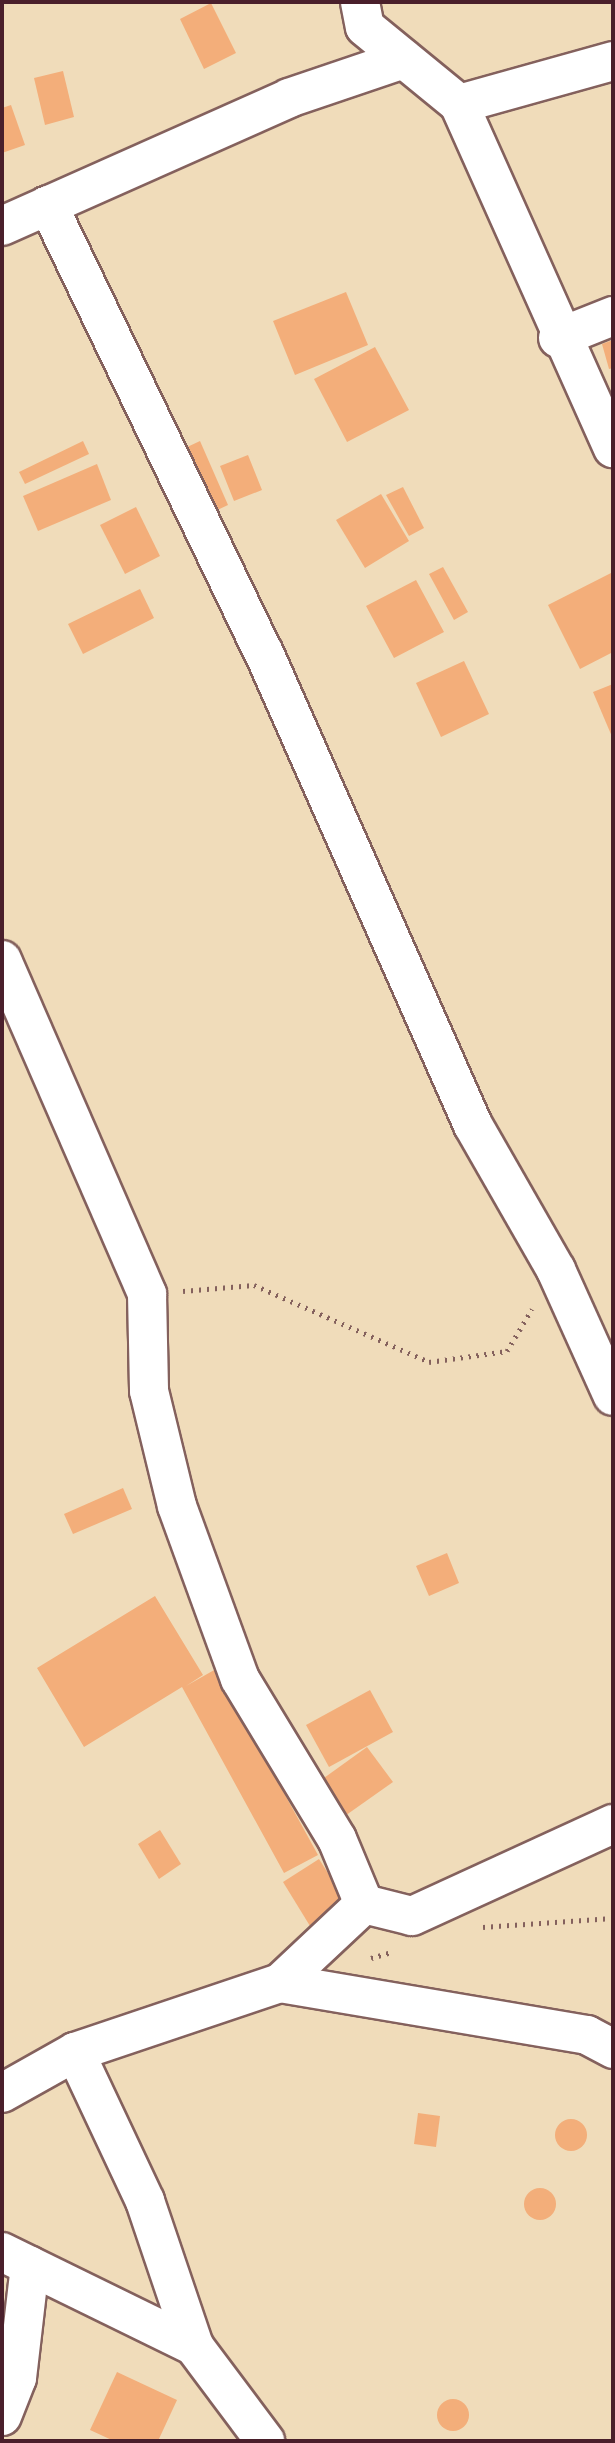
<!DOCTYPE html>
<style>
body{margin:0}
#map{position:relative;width:615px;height:2443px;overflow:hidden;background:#f0dcba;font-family:"Sorts Mill Goudy",serif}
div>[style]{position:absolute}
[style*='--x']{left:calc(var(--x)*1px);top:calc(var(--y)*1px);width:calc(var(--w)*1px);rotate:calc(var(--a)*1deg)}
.building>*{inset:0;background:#f3ae7a}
.round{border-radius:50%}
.path>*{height:5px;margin-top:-2.5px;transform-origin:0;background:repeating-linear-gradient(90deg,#84615d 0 2px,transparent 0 8px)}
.roads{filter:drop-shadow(2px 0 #84615d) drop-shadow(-2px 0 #84615d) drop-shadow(0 2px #84615d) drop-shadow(0 -2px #84615d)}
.minor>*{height:38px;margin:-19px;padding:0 19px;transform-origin:19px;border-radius:19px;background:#fff}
span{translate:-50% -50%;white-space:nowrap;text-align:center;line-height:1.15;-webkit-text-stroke:6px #fdfcf7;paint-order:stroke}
.frame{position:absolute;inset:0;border:4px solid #4a1f2b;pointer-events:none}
</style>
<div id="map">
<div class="building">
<i style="clip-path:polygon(211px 3px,236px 53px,204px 69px,180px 19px)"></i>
<i style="clip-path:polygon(63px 71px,74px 117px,45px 125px,34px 78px)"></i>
<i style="clip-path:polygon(11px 105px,25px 145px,2px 153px,2px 108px)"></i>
<i style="clip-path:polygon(346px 292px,368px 345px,295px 375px,273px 321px)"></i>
<i style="clip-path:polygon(613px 340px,613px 368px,609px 369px,602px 344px)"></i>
<i style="clip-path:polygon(375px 347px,409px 410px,347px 442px,314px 379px)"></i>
<i style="clip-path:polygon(83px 441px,89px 454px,25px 484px,19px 472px)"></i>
<i style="clip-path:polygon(200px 441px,228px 505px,211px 513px,183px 449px)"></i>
<i style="clip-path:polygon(248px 455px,262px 490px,234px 501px,220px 466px)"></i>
<i style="clip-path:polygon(97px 464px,111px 500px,38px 531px,23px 496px)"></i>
<i style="clip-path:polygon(403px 487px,424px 528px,409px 536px,386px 495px)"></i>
<i style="clip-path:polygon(381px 494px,409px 541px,365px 568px,336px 520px)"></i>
<i style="clip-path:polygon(136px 507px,160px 556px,125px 574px,100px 525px)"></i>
<i style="clip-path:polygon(443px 567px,468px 612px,454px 620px,429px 574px)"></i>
<i style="clip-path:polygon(611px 573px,613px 652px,580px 669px,548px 605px)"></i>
<i style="clip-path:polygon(416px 580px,444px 632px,394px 658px,366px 606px)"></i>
<i style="clip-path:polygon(140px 589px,154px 618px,83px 654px,68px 624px)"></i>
<i style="clip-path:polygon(464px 661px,489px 714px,441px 737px,416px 683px)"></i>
<i style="clip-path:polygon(613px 684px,613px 739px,593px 692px)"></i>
<i style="clip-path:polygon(123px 1488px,132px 1509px,73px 1534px,64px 1514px)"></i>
<i style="clip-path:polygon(447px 1553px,459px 1583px,429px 1596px,416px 1566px)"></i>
<i style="clip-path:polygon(155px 1596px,203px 1675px,186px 1686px,216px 1669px,318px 1855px,284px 1873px,182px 1687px,84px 1747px,37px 1668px)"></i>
<i style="clip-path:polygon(370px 1690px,393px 1732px,329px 1767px,306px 1725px)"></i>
<i style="clip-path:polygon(367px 1747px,393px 1782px,342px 1818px,317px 1783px)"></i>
<i style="clip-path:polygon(160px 1830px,181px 1864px,159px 1879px,138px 1844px)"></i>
<i style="clip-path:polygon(319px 1859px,347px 1903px,310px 1926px,283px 1882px)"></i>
<i style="clip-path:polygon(418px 2113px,440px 2116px,436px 2147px,414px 2144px)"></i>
<i class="round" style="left:555px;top:2119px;width:32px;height:32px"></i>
<i class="round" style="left:524px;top:2188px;width:32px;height:32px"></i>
<i style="clip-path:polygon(117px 2372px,177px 2400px,158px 2441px,114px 2441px,90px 2430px)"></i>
<i class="round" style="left:437px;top:2399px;width:32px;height:32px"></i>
</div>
<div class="path">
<i style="--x:183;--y:1291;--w:71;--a:-4.8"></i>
<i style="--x:254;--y:1285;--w:191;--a:23.7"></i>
<i style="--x:429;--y:1362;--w:79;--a:-8"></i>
<i style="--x:507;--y:1351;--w:49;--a:-59.2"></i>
<i style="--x:483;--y:1927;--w:130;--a:-4"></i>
<i style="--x:371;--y:1958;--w:22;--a:-16"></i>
</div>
<div class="roads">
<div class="minor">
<i style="--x:360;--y:2;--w:25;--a:79"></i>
<i style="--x:365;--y:27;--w:122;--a:39.3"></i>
<i style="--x:459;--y:104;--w:377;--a:65.9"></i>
<i style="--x:459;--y:104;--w:160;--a:-15.6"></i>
<i style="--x:48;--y:205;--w:497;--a:64.3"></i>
<i style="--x:264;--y:653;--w:516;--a:66.12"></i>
<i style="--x:473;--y:1125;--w:167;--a:60.2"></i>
<i style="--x:556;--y:1270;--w:138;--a:65.7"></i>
<i style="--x:2;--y:226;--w:314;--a:-24"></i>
<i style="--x:289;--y:98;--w:121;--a:-18.7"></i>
<i style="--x:558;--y:338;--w:59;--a:-21.8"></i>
<i style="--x:2;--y:960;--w:364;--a:66.5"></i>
<i style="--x:147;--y:1294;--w:97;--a:88.8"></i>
<i style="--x:149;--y:1391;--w:118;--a:76.3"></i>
<i style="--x:177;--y:1506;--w:184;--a:70"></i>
<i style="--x:240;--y:1679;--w:187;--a:58.8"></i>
<i style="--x:337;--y:1839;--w:70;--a:67.4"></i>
<i style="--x:280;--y:1983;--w:311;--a:9.6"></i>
<i style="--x:587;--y:2035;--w:30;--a:28"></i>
<i style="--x:75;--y:2052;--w:165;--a:64.8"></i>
<i style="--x:145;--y:2201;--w:153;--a:71.3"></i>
<i style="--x:194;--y:2346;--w:119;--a:53.2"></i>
<i style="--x:2;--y:2093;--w:84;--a:-29.3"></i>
<i style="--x:75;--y:2052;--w:216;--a:-18.6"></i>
<i style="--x:280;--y:1983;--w:115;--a:-43.2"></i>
<i style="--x:364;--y:1904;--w:49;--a:14"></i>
<i style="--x:412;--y:1916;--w:221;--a:-24.6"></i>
<i style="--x:2;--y:2252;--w:214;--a:26.1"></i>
<i style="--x:2;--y:2416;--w:41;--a:-68.5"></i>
<i style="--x:17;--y:2378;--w:113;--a:-83.4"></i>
</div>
</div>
<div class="frame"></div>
</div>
